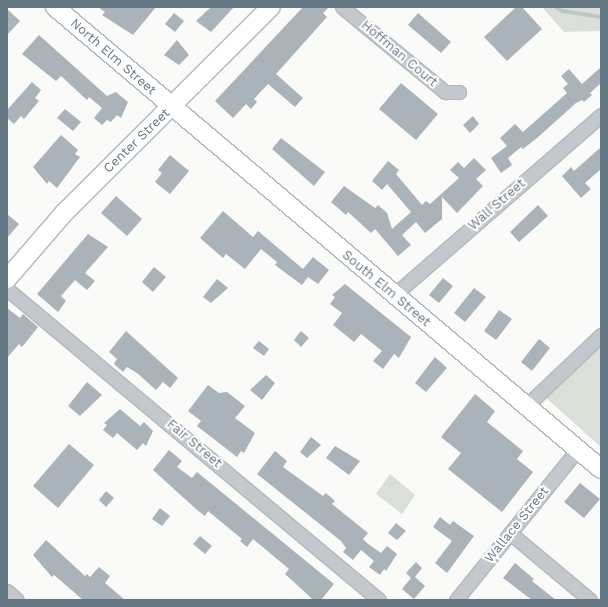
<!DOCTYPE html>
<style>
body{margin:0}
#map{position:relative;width:608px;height:607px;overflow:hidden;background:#fafaf8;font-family:"Work Sans",sans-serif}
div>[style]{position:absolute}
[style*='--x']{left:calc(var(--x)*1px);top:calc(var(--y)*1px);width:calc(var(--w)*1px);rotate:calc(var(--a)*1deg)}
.green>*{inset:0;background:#dadfd7}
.stream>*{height:3.5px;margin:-1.75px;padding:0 1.75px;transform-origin:1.75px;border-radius:1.75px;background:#bbc7cb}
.building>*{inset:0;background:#aab3b9}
.roads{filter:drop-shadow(1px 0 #b3babf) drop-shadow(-1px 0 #b3babf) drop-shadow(0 1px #b3babf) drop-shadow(0 -1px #b3babf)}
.minor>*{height:13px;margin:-6.5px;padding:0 6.5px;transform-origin:6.5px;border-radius:6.5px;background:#c3c8cc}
.secondary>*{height:18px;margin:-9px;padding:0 9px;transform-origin:9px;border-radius:9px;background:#fff}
span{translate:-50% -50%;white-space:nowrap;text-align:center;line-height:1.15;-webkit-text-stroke:4px #fff;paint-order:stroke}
.street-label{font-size:13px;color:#657683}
.frame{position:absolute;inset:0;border:8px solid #657683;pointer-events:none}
</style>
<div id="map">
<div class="green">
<i style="clip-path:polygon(542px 7px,601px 7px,601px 31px,564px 32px)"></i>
<i style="clip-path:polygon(601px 345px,601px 447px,544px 396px)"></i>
<i style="clip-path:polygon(390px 474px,415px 495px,402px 514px,376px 494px)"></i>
</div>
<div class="stream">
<i style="--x:556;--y:7;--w:8;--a:30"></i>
<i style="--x:563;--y:11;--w:38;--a:9"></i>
</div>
<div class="building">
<i style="clip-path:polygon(98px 7px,156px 7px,133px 35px,102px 15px,105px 12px)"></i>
<i style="clip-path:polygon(211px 7px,234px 7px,211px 32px,196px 21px)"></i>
<i style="clip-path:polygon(303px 7px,329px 7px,323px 13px,327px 17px,276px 74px,303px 98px,295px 107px,268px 84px,254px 99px,257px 102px,251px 109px,246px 104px,233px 118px,215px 101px)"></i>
<i style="clip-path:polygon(516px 7px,522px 7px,542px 29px,507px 61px,484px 37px)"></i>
<i style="clip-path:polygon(7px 9px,20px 21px,7px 35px)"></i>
<i style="clip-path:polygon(174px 13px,184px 21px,175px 32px,165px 24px)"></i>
<i style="clip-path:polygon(418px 13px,451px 42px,441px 53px,408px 25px)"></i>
<i style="clip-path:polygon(39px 35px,107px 96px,116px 92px,128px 102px,121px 118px,117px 115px,111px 122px,107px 120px,102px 125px,94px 118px,102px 108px,89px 97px,87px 100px,61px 76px,56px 81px,22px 54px)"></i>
<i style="clip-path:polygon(177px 40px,189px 55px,179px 65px,164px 55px)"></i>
<i style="clip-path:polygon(601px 67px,601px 83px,590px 93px,592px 95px,584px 102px,582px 100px,576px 103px,537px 138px,523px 149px,521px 147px,508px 158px,512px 165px,501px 173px,491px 158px,507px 146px,500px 138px,515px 124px,523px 132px,567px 93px,563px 88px,568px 84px,561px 76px,569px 69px,582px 84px)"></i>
<i style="clip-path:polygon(32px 82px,41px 90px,35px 98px,39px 101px,24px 119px,21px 116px,14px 124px,7px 118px,7px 110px)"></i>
<i style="clip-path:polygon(401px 83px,438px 114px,416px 140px,379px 109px)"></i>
<i style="clip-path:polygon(65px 109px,81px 122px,73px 131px,57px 118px)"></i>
<i style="clip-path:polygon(473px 116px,479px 124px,470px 133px,463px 125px)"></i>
<i style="clip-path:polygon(61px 135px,78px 150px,75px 154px,80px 157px,57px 188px,49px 181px,47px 184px,33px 167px)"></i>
<i style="clip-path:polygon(281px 138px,325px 172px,314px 186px,272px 149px)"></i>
<i style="clip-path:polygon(601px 147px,601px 169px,585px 183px,591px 189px,581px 198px,562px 176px,571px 167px,574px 171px)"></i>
<i style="clip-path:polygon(170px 155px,189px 171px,170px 194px,155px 182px,162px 173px,158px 170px)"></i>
<i style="clip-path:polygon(474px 158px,486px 170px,476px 179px,483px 186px,457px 213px,442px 197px,442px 219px,425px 233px,416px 222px,402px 235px,411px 245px,398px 256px,375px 229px,371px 233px,348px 212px,346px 215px,331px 202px,344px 186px,375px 208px,378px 205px,387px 213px,392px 229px,411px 212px,387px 184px,382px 190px,372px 181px,388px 161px,399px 170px,396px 174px,422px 205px,426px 201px,430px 204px,459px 178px,450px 170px,458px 162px,464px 168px)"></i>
<i style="clip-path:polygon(116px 196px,142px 219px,127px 236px,101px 213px)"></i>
<i style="clip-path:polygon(538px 205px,548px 216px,519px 242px,510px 232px)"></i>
<i style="clip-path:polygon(223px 211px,253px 237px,258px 231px,303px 269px,313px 257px,329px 270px,318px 284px,308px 277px,302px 285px,275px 265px,277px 262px,261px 249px,245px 269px,226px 254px,223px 258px,200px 238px)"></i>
<i style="clip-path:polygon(7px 214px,19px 224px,7px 238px)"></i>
<i style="clip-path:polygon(88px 234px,108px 247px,85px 273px,95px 281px,87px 290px,75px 280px,61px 296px,66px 301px,58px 312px,37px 294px)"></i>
<i style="clip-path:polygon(154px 267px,166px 277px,153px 292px,142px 282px)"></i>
<i style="clip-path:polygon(443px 278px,453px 286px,439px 303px,429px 295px)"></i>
<i style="clip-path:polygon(217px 279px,228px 288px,211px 303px,203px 297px)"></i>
<i style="clip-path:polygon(345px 284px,411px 337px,399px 358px,394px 354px,383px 369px,373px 361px,382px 351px,361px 334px,354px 342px,333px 325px,342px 313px,330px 304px,335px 297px,332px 295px)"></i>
<i style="clip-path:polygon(474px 288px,486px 297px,465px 322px,454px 313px)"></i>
<i style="clip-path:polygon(7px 308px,20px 318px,23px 314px,38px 327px,22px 347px,19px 344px,7px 358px)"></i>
<i style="clip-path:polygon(499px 310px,512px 319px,496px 340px,484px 331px)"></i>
<i style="clip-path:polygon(126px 331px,178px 378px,170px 388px,163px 382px,156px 390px,137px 373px,127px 367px,123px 372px,114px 364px,117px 359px,109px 352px)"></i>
<i style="clip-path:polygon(301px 331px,309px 338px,301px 347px,294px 340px)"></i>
<i style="clip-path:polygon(539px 339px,550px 348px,532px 371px,521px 362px)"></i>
<i style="clip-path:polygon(259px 341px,269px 349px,264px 356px,253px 348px)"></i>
<i style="clip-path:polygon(435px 357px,447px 368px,426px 392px,415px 383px)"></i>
<i style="clip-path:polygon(266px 375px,275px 383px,262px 400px,250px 390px)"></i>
<i style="clip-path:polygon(87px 382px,102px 395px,80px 416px,68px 406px)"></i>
<i style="clip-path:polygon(208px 385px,219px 393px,227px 392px,245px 406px,235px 418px,255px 433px,244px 453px,241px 451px,237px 457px,197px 426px,201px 421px,188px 411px)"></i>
<i style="clip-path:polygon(475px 394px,495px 411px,487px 422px,523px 451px,517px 459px,533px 472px,502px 512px,448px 469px,461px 453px,441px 437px)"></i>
<i style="clip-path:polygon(120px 409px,140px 426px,144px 422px,153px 431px,146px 446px,143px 443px,137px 450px,117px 433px,113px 438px,103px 430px,107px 425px,104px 423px)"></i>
<i style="clip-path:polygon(311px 437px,321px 445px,307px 458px,300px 452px)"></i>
<i style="clip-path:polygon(69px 444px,94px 465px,58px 508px,33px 486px)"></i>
<i style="clip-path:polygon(335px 446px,360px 461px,349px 475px,326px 458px)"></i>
<i style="clip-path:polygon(169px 450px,182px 461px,177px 467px,192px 478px,197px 472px,334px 584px,321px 600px,313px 600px,308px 595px,285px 574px,289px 569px,253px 539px,247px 547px,240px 541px,242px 539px,208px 511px,205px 516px,196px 509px,153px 470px)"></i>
<i style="clip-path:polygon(275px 451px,287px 461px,283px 467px,323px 496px,326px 493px,335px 501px,332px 504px,368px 533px,363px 539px,367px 543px,381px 553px,387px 546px,397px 554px,386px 571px,384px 569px,380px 575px,369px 567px,374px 561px,361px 550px,353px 560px,343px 552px,346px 548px,341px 541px,257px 474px)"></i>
<i style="clip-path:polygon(580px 483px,600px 499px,584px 518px,564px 502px)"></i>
<i style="clip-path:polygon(106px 491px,114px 498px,106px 507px,99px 500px)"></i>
<i style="clip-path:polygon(160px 508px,170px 516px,162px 526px,152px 519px)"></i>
<i style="clip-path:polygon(440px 517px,450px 525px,453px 521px,474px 536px,447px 573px,435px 563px,452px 541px,433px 527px)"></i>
<i style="clip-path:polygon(396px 523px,406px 531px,397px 540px,388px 533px)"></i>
<i style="clip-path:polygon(200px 536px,212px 546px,205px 554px,193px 544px)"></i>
<i style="clip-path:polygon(46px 540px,85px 576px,87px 574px,90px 577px,99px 567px,110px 576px,105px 583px,125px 600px,83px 600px,54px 575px,52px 577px,33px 555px)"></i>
<i style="clip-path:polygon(416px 562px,422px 568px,415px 577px,425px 586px,414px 599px,402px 589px,411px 578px,406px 573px)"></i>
<i style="clip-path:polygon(515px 563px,534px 579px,532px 581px,556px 600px,532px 600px,503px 578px)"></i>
</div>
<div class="roads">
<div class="minor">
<i style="--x:342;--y:7;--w:134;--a:39.5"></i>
<i style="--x:445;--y:92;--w:14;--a:0"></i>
<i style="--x:7;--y:289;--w:485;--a:39.9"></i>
<i style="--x:394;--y:295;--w:274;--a:-41"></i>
<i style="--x:526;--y:406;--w:103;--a:-43.4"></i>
<i style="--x:510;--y:533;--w:104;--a:39.9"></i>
<i style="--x:7;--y:591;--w:13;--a:42"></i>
<i style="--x:456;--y:600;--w:193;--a:-51.1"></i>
</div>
<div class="secondary">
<i style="--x:55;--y:7;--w:715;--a:40.24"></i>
<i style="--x:7;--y:279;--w:87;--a:-49.2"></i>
<i style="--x:64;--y:213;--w:292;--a:-44.9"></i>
</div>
</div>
<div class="street-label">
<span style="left:399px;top:54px;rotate:40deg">Hoffman Court</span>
<span style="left:113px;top:57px;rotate:41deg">North Elm Street</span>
<span style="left:137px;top:141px;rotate:-44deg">Center Street</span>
<span style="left:497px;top:205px;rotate:-41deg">Wall Street</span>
<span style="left:386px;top:289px;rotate:40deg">South Elm Street</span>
<span style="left:194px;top:444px;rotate:40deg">Fair Street</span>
<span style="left:517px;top:525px;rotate:-51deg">Wallace Street</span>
</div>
<div class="frame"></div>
</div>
